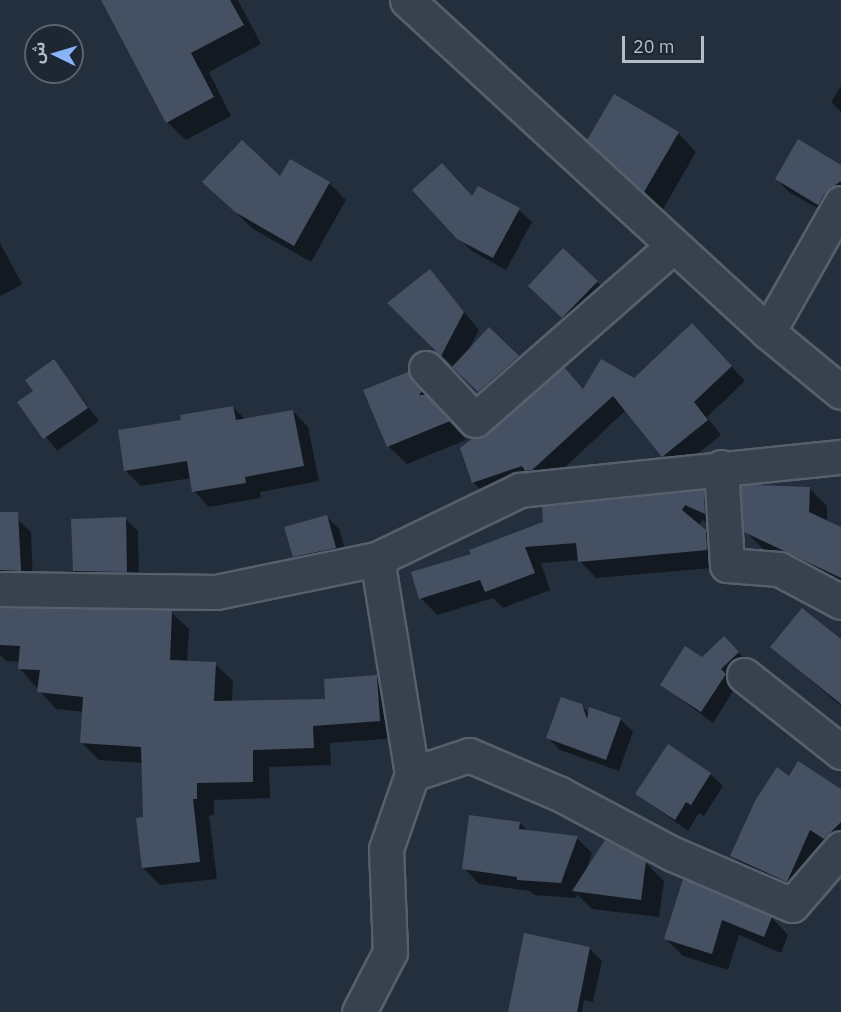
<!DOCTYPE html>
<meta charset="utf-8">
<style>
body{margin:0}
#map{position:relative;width:841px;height:1012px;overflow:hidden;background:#242f3e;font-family:"IBM Plex Sans","Noto Sans Arabic",sans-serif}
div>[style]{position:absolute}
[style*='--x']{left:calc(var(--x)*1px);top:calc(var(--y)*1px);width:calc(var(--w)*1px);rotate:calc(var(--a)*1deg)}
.shadow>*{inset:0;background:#0007}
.building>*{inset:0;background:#455162}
.roads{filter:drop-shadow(2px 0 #565f6c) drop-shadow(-2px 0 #565f6c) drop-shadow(0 2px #565f6c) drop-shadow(0 -2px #565f6c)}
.minor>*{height:33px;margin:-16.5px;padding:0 16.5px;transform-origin:16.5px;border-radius:16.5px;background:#38414e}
span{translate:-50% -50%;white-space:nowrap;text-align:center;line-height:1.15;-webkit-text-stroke:4.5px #1d2633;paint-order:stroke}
.north{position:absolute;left:24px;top:24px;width:60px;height:60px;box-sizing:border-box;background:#1d2633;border:2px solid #59626f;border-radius:50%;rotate:275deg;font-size:16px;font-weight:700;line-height:24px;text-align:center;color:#b4bcc9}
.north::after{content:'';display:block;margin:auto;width:21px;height:27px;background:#8ab4f8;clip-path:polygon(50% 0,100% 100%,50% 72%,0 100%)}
.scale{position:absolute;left:622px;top:36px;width:82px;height:27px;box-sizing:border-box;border:3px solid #b4bcc9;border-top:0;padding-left:8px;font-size:18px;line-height:21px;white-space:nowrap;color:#b4bcc9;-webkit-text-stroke:4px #1d2633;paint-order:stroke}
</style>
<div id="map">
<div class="shadow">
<i style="clip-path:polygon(103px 0,238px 0,261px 44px,209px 72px,231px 116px,186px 140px,167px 122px)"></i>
<i style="clip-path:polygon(841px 86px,841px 112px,831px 102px)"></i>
<i style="clip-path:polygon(678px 133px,696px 152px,663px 209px,607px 158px)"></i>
<i style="clip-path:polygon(841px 166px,841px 205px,831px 216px,789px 192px,777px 179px)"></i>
<i style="clip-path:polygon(280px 178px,329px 183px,346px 200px,311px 262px,253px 229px,204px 182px)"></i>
<i style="clip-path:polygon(473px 198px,519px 210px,532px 222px,506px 270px,472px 251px,458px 238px)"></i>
<i style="clip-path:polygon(0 243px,22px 284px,1px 296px,0 295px)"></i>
<i style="clip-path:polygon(430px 271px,479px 330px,469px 349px,489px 329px,536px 376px,497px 410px,389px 303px)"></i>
<i style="clip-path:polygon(597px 282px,609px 294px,576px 330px,542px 298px)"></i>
<i style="clip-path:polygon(707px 340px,745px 381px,707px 417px,721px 435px,677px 470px,626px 410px,547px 484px,487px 497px,473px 482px,488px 435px,564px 369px,584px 390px,635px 380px)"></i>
<i style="clip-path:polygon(54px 361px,99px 421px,57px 451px,19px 402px,35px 391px)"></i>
<i style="clip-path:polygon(407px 374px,466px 440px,407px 464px,388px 446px)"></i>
<i style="clip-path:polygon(233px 407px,246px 420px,293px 411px,308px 427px,319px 481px,260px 492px,261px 498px,209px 507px,194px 491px,192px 478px,141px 486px,126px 471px,120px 431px,182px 421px)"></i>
<i style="clip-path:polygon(809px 488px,827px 506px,827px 522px,841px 529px,841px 588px,764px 550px,745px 531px)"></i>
<i style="clip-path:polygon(703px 492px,720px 508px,721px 529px,702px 520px,699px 526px,722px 548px,723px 567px,596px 578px,579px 560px,541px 563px,550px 590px,503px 608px,493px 598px,437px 615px,421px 598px,413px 573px)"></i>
<i style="clip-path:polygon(327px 517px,339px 529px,348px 560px,306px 569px,294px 556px)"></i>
<i style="clip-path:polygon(125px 519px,138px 531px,139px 584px,87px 583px,74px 571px)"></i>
<i style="clip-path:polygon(0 520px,18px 520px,31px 532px,33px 583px,0 579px)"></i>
<i style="clip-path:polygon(0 609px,171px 612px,189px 629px,187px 662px,215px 664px,233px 681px,232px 703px,326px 700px,376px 676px,394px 694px,397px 738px,330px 743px,331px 765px,269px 767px,270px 798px,214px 800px,214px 815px,209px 816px,217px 879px,160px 885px,143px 868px,143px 763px,99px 760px,82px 743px,84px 712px,56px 709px,20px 669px,20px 662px,6px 661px,0 655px)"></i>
<i style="clip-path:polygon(724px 638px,750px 664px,713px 723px,662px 685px,702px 659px)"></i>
<i style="clip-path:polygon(841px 641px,841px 706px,772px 647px)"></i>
<i style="clip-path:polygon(581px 705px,590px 714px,590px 709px,621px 720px,633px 732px,619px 771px,560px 750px,548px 738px)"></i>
<i style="clip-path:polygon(710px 774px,723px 786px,704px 816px,699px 813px,688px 831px,637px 794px)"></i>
<i style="clip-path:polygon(789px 778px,841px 791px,841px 854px,803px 897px,748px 871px,732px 855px)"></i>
<i style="clip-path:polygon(520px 823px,529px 832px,577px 838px,592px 853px,587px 868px,645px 862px,664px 881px,659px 917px,592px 909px,577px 894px,576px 898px,534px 895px,530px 891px,479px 884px,464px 868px)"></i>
<i style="clip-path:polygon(684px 881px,772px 918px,788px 935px,781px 953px,739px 935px,728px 970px,683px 956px,666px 939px)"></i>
<i style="clip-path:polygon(589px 948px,602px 961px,593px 1002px,584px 1000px,582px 1012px,513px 1012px)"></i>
</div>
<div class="building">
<i style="clip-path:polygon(101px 0,230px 0,244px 25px,191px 53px,214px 97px,166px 123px)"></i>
<i style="clip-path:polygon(614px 94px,679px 132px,644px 192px,587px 140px)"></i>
<i style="clip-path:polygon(798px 139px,841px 165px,841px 181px,825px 193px,818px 205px,775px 179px)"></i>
<i style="clip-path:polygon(242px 140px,280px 176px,290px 159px,330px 182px,294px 246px,235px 212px,202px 182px)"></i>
<i style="clip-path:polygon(442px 163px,472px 196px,478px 186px,520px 208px,493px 258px,457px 239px,412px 190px)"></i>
<i style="clip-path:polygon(563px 248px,598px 281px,562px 318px,528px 286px)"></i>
<i style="clip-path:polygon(430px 269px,464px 312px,441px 356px,387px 303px)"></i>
<i style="clip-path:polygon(692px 323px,732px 366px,694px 402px,708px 420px,662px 457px,613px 396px,532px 470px,525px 471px,522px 466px,472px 483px,460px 448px,473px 438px,487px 434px,564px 367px,583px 389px,601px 359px,634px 378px)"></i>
<i style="clip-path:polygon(489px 327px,519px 356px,478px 392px,452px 367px)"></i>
<i style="clip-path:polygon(54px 359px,88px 408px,43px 439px,17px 402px,33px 391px,25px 380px)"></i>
<i style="clip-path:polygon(408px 372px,422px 391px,419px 395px,426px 395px,450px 421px,387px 447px,363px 390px)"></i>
<i style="clip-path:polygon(233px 406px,236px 420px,293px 410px,304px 466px,245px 477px,246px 483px,192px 492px,187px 461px,124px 471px,118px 430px,181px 420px,180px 415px)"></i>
<i style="clip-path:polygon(754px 485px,810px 487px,809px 512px,841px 527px,841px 578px,744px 532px,741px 486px)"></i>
<i style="clip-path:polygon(704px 490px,705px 514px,685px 505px,682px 510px,706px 530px,707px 550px,578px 562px,576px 543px,525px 547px,535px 573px,485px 592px,480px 580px,419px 599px,411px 572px,471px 554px,469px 550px,543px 522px,542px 507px)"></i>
<i style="clip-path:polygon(0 512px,18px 512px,21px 571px,0 570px)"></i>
<i style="clip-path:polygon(327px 515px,336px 548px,293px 557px,284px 527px)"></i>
<i style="clip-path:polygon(126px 517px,127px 572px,73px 571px,71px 519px)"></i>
<i style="clip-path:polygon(0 608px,172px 610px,170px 660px,216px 662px,214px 701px,325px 699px,324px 679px,377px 675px,380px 721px,313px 726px,314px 748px,253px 750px,253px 782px,197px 783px,197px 799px,193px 799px,200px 862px,142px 868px,136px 818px,143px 817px,141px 747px,80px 743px,83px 697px,37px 692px,40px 670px,18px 669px,20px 646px,0 645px)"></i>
<i style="clip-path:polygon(802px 608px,841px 639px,841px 704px,770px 647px)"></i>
<i style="clip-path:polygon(724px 636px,739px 652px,721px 669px,726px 674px,701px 712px,660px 685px,685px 646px,702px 657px)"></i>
<i style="clip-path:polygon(561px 697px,582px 704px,587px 719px,589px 707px,621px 718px,606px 760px,546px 738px)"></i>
<i style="clip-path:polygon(668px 744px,711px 773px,691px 805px,686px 802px,675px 820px,635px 794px)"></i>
<i style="clip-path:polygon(798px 761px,841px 789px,841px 822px,824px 839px,810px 830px,787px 882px,730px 856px,755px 801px,777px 767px,789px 776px)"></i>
<i style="clip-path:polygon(469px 815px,520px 822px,519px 829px,578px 836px,561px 883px,517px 880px,517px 877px,462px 869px)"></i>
<i style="clip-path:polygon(605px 840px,646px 861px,641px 900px,572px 891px)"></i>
<i style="clip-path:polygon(683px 879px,772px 917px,764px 937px,722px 920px,712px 954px,664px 939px)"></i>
<i style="clip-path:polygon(524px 933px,590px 947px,577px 1012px,508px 1012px)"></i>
</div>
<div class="roads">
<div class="minor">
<i style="--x:407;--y:0;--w:490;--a:42.6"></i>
<i style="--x:841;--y:203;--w:148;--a:119.5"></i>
<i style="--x:768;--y:332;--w:94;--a:39.4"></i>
<i style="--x:426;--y:368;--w:71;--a:46.7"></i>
<i style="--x:475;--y:420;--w:264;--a:-41.3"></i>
<i style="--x:721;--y:467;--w:98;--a:86.5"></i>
<i style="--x:727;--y:565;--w:52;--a:4.4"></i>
<i style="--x:779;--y:569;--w:70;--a:28"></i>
<i style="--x:0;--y:589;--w:216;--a:0.8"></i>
<i style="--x:216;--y:592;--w:164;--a:-11.6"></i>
<i style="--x:377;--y:559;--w:159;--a:-25.8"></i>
<i style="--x:520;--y:490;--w:323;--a:-5.9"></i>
<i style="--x:744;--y:675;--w:124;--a:38.4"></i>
<i style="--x:412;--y:774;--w:60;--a:-18.4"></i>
<i style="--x:469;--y:755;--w:99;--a:23.2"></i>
<i style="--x:560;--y:794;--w:128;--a:28"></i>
<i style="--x:673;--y:854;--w:129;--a:23.2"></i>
<i style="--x:792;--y:905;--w:75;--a:-49.3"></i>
<i style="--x:359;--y:1012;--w:68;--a:-62.7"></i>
<i style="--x:390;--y:952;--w:103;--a:-92.2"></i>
<i style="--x:386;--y:849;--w:79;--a:-70.9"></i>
<i style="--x:412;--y:774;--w:218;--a:-99.2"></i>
</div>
</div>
<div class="north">ش</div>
<div class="scale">20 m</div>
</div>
